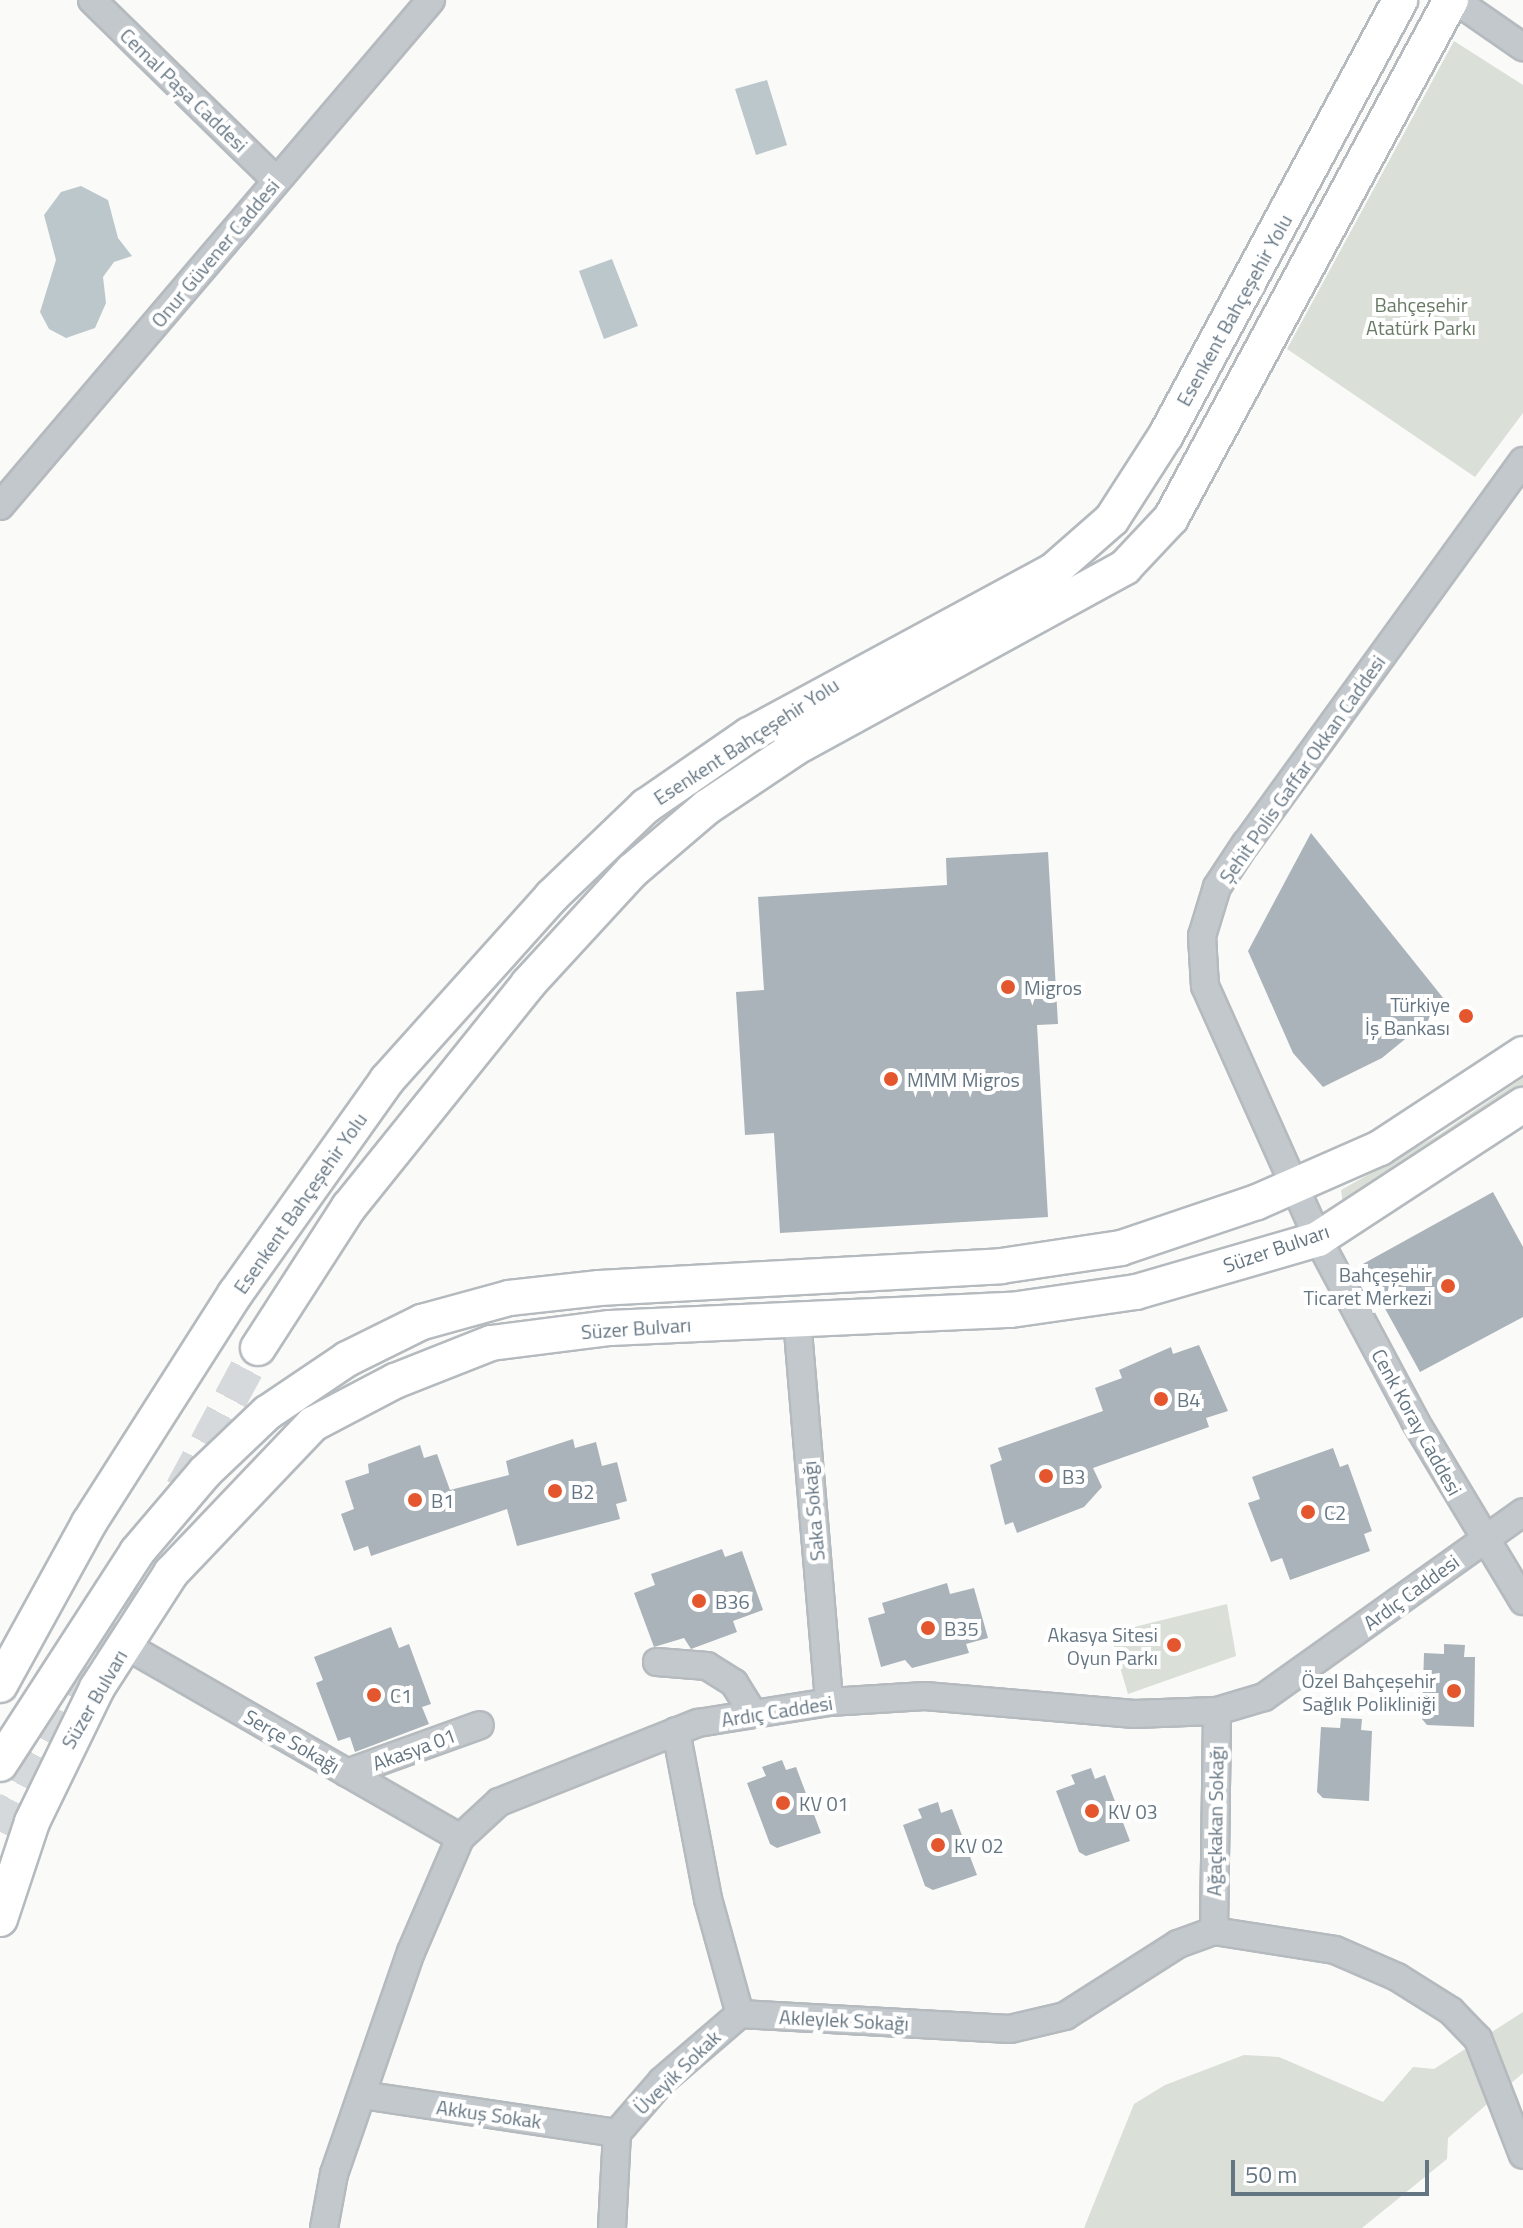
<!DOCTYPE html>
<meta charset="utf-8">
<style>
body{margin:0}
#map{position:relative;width:1523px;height:2228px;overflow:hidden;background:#fafaf8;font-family:"Titillium Web",sans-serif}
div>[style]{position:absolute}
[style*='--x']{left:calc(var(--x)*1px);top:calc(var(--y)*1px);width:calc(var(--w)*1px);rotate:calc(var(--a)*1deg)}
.green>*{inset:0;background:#dadfd7}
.water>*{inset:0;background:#bbc7cb}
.building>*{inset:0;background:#aab3b9}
.major-tunnel>*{height:34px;margin-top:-17px;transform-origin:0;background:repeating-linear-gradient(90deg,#d5d9db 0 34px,transparent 0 51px)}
.roads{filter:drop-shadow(2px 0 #b5babe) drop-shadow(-2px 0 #b5babe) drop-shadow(0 2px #b5babe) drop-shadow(0 -2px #b5babe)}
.minor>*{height:26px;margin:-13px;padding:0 13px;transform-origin:13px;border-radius:13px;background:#c3c8cc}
.major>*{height:34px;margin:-17px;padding:0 17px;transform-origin:17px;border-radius:17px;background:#fff}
.dots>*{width:22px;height:22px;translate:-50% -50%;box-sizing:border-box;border:4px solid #fff;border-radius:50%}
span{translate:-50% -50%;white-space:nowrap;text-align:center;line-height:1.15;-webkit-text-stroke:8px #fff;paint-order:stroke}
.street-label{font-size:20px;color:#657683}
.park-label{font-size:20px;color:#687a64}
.poi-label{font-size:20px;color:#657683}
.left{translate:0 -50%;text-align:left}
.right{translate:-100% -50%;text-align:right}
.scale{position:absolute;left:1231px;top:2160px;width:198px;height:36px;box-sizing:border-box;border:4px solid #657683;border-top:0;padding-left:10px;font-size:24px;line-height:28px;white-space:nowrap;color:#657683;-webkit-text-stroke:6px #fff;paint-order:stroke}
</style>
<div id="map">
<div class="green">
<i style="clip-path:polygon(1454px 41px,1523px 85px,1523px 413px,1475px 477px,1287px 349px)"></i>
<i style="clip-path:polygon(1523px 1078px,1523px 1090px,1343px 1205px,1341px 1190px,1440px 1134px)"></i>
<i style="clip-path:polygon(1227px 1604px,1236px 1656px,1128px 1694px,1110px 1633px)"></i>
<i style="clip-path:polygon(1523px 2012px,1523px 2073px,1448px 2138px,1447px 2159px,1362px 2228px,1084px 2228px,1134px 2104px,1165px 2085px,1244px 2055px,1279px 2057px,1383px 2102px,1413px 2067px,1434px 2069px)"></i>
</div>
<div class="water">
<i style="clip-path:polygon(767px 80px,787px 145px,756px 155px,735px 89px)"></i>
<i style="clip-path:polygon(81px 186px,108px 200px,118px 238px,132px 256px,114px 262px,103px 277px,106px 303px,95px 328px,66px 338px,49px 329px,40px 312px,56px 260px,44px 215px,61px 192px)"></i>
<i style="clip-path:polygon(612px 259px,638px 326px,604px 339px,579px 271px)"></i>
</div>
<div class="building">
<i style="clip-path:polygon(1311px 833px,1448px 1004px,1382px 1058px,1323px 1087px,1293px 1053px,1248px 951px)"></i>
<i style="clip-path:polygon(1048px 852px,1058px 1024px,1037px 1025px,1048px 1217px,780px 1233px,774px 1133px,745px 1135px,736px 992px,764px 990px,758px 897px,947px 885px,946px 858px)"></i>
<i style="clip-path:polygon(1493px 1192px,1523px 1247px,1523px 1317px,1420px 1372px,1361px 1265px)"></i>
<i style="clip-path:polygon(1199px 1345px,1228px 1411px,1206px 1418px,1209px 1427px,1093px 1468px,1102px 1487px,1084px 1507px,1017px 1533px,1013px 1522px,1005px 1525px,990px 1465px,1002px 1460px,998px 1448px,1103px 1411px,1095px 1388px,1122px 1378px,1119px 1370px,1171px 1347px,1173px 1354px)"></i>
<i style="clip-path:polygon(573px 1439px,575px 1448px,596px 1442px,602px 1466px,617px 1462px,627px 1501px,616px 1504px,620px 1519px,517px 1546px,507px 1509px,371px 1556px,368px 1546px,354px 1551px,341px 1514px,354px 1509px,345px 1481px,369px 1473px,368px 1464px,420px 1445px,424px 1458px,437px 1454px,450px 1490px,509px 1475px,506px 1461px)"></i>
<i style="clip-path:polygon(1333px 1448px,1340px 1467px,1348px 1464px,1372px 1531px,1364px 1534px,1370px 1551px,1290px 1580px,1282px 1558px,1271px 1562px,1256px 1524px,1248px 1503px,1260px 1499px,1252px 1477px)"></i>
<i style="clip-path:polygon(722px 1549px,725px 1557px,742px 1551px,763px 1610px,733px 1621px,737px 1632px,691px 1649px,684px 1638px,654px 1647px,634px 1593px,655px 1585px,651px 1574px)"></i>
<i style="clip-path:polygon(947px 1583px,950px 1594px,974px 1588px,988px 1638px,966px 1644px,969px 1653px,912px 1668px,905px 1660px,881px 1667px,868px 1618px,885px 1613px,882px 1603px)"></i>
<i style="clip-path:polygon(391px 1627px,399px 1648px,409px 1644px,431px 1704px,422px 1707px,429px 1724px,355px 1752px,350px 1737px,338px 1741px,316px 1683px,323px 1680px,314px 1657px)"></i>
<i style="clip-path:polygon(1444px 1644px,1465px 1645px,1464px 1657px,1475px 1657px,1474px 1727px,1427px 1725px,1422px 1719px,1424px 1653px,1444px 1654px)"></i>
<i style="clip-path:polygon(1341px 1718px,1362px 1719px,1361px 1730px,1372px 1731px,1369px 1801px,1323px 1798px,1317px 1792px,1321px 1727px,1340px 1728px)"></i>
<i style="clip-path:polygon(782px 1760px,786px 1770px,796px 1767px,821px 1833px,777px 1848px,770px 1844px,747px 1783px,766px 1776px,762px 1767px)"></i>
<i style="clip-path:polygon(1091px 1768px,1095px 1779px,1105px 1775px,1130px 1841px,1086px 1856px,1079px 1852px,1056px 1791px,1075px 1784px,1071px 1775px)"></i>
<i style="clip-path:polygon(938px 1802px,941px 1813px,952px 1809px,977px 1875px,933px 1890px,925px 1886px,903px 1825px,922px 1818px,918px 1809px)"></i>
</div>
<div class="major-tunnel">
<i style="--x:182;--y:1489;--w:160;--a:-61.7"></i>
<i style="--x:0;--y:1832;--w:280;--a:-62.1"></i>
</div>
<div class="roads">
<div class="minor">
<i style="--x:92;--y:0;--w:257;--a:44.4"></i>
<i style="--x:1455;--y:0;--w:83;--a:34.7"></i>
<i style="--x:1523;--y:461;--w:472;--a:125.9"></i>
<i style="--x:1246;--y:843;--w:53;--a:123.4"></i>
<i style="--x:1217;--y:887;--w:51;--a:107"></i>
<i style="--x:1202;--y:936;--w:50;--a:86.6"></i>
<i style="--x:1205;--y:986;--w:277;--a:65.9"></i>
<i style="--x:1318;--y:1239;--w:206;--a:61.9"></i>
<i style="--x:1415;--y:1421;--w:210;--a:59"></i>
<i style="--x:0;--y:506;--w:665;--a:-49.58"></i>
<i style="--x:797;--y:1319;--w:384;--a:85.2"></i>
<i style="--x:125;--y:1645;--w:387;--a:29.9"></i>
<i style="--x:657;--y:1662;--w:50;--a:4.6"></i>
<i style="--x:707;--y:1666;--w:32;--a:32"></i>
<i style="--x:734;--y:1683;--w:36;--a:58"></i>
<i style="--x:676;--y:1731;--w:171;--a:79.2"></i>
<i style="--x:708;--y:1899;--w:119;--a:74.5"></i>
<i style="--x:347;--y:1773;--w:141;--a:-19.8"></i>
<i style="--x:1214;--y:1931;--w:220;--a:-89.2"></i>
<i style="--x:740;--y:2014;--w:270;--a:3.2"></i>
<i style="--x:1010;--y:2029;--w:57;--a:-13.3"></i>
<i style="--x:1065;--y:2016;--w:134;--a:-32.5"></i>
<i style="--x:1178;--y:1944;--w:38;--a:-20"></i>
<i style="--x:1214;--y:1931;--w:122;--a:8.9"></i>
<i style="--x:1335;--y:1950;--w:68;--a:23.5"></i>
<i style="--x:1397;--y:1977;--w:64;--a:32.2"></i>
<i style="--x:1451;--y:2011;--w:39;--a:46"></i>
<i style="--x:1478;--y:2039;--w:124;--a:68.8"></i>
<i style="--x:362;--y:2095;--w:258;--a:8.5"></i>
<i style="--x:617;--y:2133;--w:69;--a:-49.1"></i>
<i style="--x:662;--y:2081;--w:103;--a:-40.7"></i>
<i style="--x:324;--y:2228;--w:55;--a:-79.5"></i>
<i style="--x:334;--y:2174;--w:235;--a:-70.9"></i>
<i style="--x:411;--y:1952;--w:124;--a:-66.7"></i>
<i style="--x:460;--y:1838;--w:53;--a:-42.7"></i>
<i style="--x:499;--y:1802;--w:214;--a:-21.7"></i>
<i style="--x:698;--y:1723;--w:133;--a:-9.1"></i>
<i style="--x:829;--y:1702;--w:96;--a:-3.6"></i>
<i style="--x:925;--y:1696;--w:210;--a:4.9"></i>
<i style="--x:1134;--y:1714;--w:83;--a:-2.1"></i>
<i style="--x:1217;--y:1711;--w:49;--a:-16.6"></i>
<i style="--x:1264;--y:1697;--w:318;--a:-35.5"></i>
<i style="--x:612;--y:2228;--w:95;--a:-87"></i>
</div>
<div class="major">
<i style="--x:258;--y:1348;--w:168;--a:-57.2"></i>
<i style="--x:349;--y:1207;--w:286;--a:-51.2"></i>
<i style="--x:528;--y:984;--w:154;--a:-47.4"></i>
<i style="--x:632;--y:871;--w:99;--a:-40.5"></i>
<i style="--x:707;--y:807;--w:106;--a:-33.8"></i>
<i style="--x:795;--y:748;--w:376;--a:-28.7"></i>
<i style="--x:1125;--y:567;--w:67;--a:-46.8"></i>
<i style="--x:1171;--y:518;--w:589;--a:-61.61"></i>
<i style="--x:0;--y:1685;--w:185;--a:-61.2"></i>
<i style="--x:89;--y:1523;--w:272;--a:-57.5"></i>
<i style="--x:235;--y:1294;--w:262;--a:-54.6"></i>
<i style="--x:387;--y:1080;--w:247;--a:-48.1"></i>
<i style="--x:552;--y:896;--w:130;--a:-43.8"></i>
<i style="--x:646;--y:806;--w:125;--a:-34.6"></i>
<i style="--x:749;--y:735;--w:347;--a:-28.4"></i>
<i style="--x:1054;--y:570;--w:77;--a:-41.3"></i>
<i style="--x:1112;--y:519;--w:100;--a:-57.3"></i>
<i style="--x:1166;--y:435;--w:494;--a:-61.7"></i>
<i style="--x:0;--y:1764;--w:252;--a:-57.1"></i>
<i style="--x:137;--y:1552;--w:105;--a:-49.6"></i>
<i style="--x:205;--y:1472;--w:86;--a:-43.6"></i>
<i style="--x:267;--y:1413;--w:97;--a:-34"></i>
<i style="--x:347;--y:1359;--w:84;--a:-26.3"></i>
<i style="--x:422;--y:1322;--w:90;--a:-15.4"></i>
<i style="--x:509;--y:1298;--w:91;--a:-6.3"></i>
<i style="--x:599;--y:1288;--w:403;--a:-3.1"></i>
<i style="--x:1001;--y:1266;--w:121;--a:-8.5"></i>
<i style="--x:1121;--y:1248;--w:144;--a:-18.7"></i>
<i style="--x:1257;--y:1202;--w:134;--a:-23.7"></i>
<i style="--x:1380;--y:1148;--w:171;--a:-33.3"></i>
<i style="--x:0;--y:1919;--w:102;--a:-71.7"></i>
<i style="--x:32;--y:1822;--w:149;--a:-64.1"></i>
<i style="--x:97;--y:1688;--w:137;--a:-57.2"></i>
<i style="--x:171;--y:1573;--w:206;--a:-46.4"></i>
<i style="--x:313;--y:1424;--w:93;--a:-27.7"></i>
<i style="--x:395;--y:1381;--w:103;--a:-21.6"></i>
<i style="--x:491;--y:1343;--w:120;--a:-7.2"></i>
<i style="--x:610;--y:1328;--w:401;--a:-2.6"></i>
<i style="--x:1011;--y:1310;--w:126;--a:-8.2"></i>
<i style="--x:1136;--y:1292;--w:190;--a:-16.2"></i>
<i style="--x:1318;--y:1239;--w:245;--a:-33.2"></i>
</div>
</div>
<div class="dots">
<i style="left:1008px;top:987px;background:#e4572e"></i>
<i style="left:1466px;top:1016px;background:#e4572e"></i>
<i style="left:891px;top:1079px;background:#e4572e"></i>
<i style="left:1448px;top:1286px;background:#e4572e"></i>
<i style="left:1161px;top:1399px;background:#e4572e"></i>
<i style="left:1046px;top:1476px;background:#e4572e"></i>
<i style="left:555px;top:1491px;background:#e4572e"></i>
<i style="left:415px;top:1500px;background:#e4572e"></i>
<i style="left:1308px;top:1512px;background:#e4572e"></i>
<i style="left:699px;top:1601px;background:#e4572e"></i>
<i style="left:928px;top:1628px;background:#e4572e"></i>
<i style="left:1174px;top:1645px;background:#e4572e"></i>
<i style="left:1454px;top:1691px;background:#e4572e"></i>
<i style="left:374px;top:1695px;background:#e4572e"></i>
<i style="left:783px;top:1803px;background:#e4572e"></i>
<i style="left:1092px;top:1811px;background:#e4572e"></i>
<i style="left:938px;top:1845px;background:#e4572e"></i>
</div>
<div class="street-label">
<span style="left:184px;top:90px;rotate:44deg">Cemal Paşa Caddesi</span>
<span style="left:215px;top:253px;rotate:-50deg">Onur Güvener Caddesi</span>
<span style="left:1234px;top:310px;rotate:-61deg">Esenkent Bahçeşehir Yolu</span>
<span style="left:746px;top:741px;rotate:-33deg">Esenkent Bahçeşehir Yolu</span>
<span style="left:1302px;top:769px;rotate:-55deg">Şehit Polis Gaffar Okkan Caddesi</span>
<span style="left:300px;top:1203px;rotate:-55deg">Esenkent Bahçeşehir Yolu</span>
<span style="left:1276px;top:1248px;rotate:-19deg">Süzer Bulvarı</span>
<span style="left:636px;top:1328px;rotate:-4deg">Süzer Bulvarı</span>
<span style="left:1417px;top:1422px;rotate:61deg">Cenk Koray Caddesi</span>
<span style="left:813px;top:1511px;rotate:-95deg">Saka Sokağı</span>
<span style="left:1411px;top:1592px;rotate:-36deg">Ardıç Caddesi</span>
<span style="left:94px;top:1699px;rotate:-60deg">Süzer Bulvarı</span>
<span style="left:777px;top:1711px;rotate:-9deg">Ardıç Caddesi</span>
<span style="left:292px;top:1741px;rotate:30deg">Serçe Sokağı</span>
<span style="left:414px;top:1749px;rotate:-20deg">Akasya 01</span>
<span style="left:1215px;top:1821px;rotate:-89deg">Ağaçkakan Sokağı</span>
<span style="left:844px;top:2020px;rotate:3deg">Akleylek Sokağı</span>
<span style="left:677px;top:2072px;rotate:-44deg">Üveyik Sokak</span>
<span style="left:489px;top:2114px;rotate:8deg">Akkuş Sokak</span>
</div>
<div class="park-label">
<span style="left:1421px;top:316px">Bahçeşehir<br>Atatürk Parkı</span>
</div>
<div class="poi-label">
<span class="left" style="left:1024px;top:987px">Migros</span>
<span class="right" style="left:1450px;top:1016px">Türkiye<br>İş Bankası</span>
<span class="left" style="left:907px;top:1079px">MMM Migros</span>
<span class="right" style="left:1432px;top:1286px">Bahçeşehir<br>Ticaret Merkezi</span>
<span class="left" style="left:1177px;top:1399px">B4</span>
<span class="left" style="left:1062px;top:1476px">B3</span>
<span class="left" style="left:571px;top:1491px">B2</span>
<span class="left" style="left:431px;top:1500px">B1</span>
<span class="left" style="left:1324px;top:1512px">C2</span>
<span class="left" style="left:715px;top:1601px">B36</span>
<span class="left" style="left:944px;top:1628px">B35</span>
<span class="right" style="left:1158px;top:1646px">Akasya Sitesi<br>Oyun Parkı</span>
<span class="right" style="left:1436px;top:1692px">Özel Bahçeşehir<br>Sağlık Polikliniği</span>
<span class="left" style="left:390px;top:1695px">C1</span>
<span class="left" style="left:799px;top:1803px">KV 01</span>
<span class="left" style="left:1108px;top:1811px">KV 03</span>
<span class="left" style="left:954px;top:1845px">KV 02</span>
</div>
<div class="scale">50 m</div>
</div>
